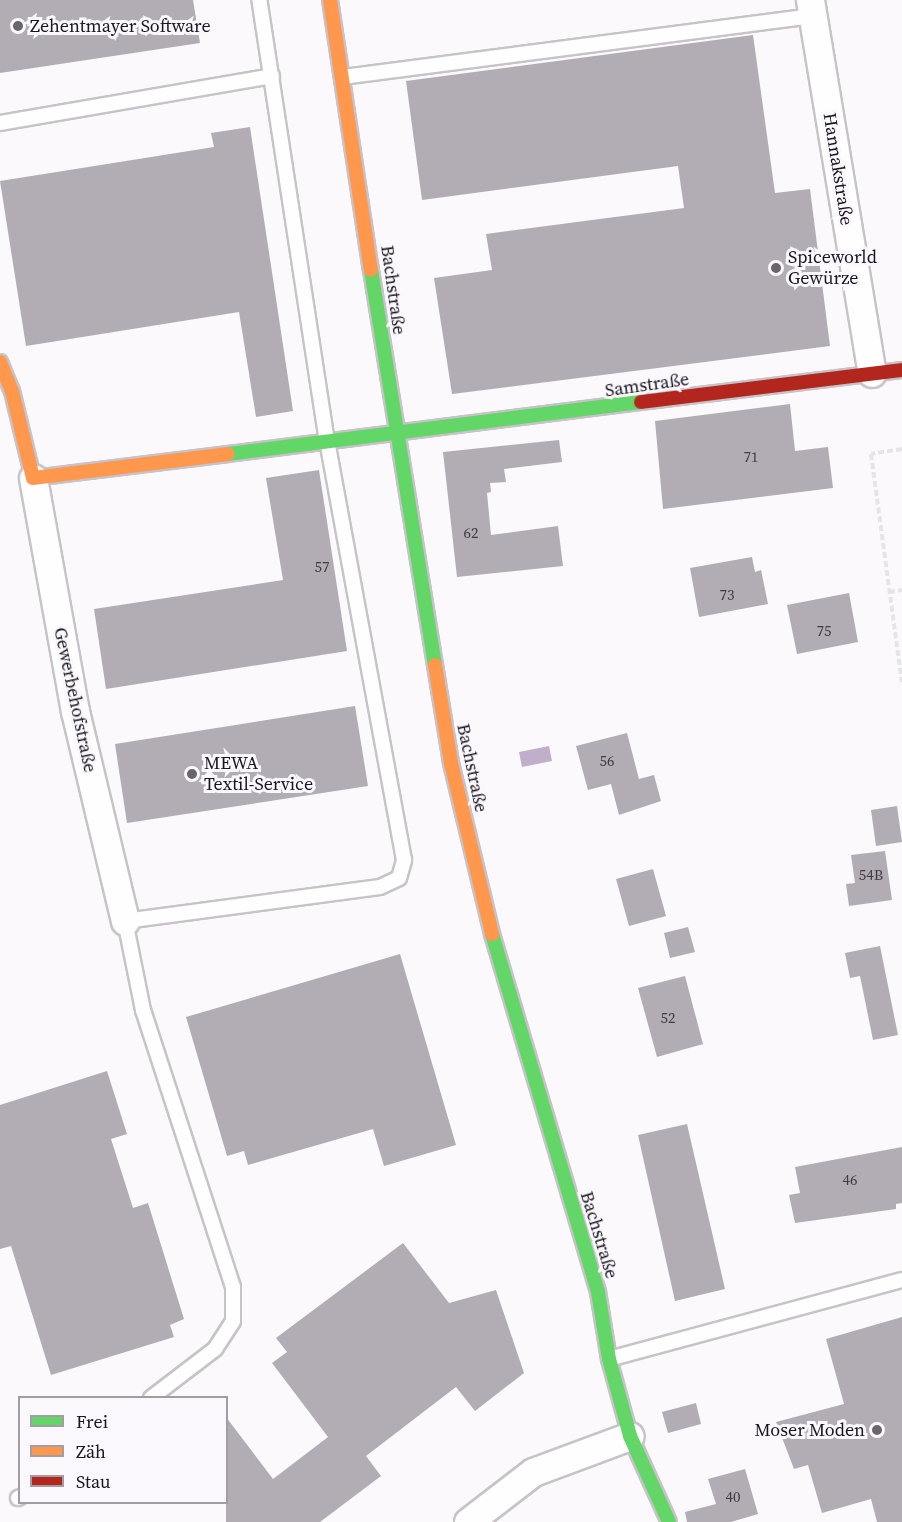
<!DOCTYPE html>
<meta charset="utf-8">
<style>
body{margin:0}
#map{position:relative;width:902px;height:1522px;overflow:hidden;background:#fbf9fc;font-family:"Source Serif 4",serif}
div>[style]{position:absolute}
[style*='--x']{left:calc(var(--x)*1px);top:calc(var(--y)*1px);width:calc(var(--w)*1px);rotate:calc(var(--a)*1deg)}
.water>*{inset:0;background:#c0aeca}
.building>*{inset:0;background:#b2adb5}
.path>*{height:4px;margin-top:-2px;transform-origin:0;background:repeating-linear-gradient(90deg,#e6e5e6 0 6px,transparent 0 9px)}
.roads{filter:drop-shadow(2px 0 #c7c3c8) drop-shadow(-2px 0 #c7c3c8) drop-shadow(0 2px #c7c3c8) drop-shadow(0 -2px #c7c3c8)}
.lane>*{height:14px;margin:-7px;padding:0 7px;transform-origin:7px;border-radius:7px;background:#fefeff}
.street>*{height:27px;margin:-13.5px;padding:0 13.5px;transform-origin:13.5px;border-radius:13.5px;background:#fefeff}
.fast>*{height:14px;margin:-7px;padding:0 7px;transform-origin:7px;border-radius:7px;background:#63d668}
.slow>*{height:14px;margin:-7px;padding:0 7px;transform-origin:7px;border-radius:7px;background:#ff974d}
.jam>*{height:14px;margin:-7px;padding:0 7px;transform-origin:7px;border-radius:7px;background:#b3261e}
.dots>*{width:16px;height:16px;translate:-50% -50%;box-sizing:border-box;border:3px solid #fbf8fd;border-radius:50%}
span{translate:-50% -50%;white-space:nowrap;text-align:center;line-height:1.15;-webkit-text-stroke:6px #fbf8fd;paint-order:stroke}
.number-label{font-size:15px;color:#403b43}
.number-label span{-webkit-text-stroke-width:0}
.poi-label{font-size:18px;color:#1a151d}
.left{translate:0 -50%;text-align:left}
.right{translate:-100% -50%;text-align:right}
.street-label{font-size:18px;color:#1a151d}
.legend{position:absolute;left:18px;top:1396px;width:210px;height:108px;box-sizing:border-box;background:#fbf8fd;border:2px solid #a19da3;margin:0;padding:8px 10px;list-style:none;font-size:18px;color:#1a151d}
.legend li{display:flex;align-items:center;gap:12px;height:30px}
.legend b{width:30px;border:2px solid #a19da3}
</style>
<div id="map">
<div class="water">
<i style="clip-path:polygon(549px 746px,552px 761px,522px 767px,519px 752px)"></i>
</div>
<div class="building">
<i style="clip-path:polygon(0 0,193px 0,200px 43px,0 73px)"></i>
<i style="clip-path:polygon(753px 35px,775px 193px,810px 189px,830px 346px,452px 394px,434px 278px,492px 270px,486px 234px,684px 208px,678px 166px,422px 200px,406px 81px)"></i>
<i style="clip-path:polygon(250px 127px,293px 411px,256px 417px,239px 312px,26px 346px,0 181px,214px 147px,211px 133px)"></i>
<i style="clip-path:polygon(790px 404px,795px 451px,828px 447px,833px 488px,663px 509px,655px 421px)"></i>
<i style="clip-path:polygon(559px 440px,562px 462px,504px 469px,506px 482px,490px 483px,491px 492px,487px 493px,491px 535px,558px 526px,563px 566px,457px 577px,443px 452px)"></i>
<i style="clip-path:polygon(319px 470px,347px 651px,106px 689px,94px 609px,283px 580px,266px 478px)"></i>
<i style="clip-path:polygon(752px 557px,755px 572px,761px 570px,768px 604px,699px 617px,690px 568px)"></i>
<i style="clip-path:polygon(849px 593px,858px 642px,797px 654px,787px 605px)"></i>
<i style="clip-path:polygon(355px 706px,368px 786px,127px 823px,115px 744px)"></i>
<i style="clip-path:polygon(627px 733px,639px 779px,654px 775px,661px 801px,619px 815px,611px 784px,588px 790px,576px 746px)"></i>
<i style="clip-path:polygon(897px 806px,902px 842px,876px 846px,871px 810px)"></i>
<i style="clip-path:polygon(885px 851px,892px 900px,849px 906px,846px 884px,855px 883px,851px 855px)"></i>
<i style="clip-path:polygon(653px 869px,666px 916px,629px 926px,616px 879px)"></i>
<i style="clip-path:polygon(688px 927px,695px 952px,670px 958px,664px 933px)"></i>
<i style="clip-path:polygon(880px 946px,898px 1035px,873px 1040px,860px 976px,850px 978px,845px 953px)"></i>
<i style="clip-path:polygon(400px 954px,456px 1145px,384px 1166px,373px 1129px,248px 1165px,244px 1151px,227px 1156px,186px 1017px)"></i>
<i style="clip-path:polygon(685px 976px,703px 1044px,657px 1057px,638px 988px)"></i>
<i style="clip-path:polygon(107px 1071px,127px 1134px,111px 1139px,133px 1208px,148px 1203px,184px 1319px,170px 1325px,174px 1337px,51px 1375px,11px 1246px,0 1249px,0 1105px)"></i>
<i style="clip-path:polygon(687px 1124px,725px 1289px,675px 1301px,638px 1135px)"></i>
<i style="clip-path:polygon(902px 1147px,902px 1203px,896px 1204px,896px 1209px,795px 1223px,789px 1195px,800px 1193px,795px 1167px)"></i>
<i style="clip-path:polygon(403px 1243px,449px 1303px,496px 1290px,524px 1373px,475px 1411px,456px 1387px,366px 1456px,381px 1476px,320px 1522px,226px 1522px,226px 1417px,273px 1479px,328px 1437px,272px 1363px,287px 1352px,276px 1338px)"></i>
<i style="clip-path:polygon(902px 1317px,902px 1522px,877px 1522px,871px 1499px,822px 1513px,808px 1465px,794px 1469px,776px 1422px,844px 1404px,826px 1339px)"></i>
<i style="clip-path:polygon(696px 1403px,701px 1424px,668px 1433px,662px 1412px)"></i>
<i style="clip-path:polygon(745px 1469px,758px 1514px,731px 1522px,687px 1522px,685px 1512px,716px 1504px,708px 1479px)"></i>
</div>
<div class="path">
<i style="--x:902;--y:449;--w:31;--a:171"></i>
<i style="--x:871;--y:454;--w:230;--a:82.3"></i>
<i style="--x:889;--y:592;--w:13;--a:-9"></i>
</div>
<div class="roads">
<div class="lane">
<i style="--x:343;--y:77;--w:474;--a:-7.4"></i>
<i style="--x:0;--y:123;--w:276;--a:-9.8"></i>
<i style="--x:609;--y:1359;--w:303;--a:-15.1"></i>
<i style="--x:151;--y:1398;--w:81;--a:-37.4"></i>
<i style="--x:215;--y:1349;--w:33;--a:-57"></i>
<i style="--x:233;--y:1321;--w:34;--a:-90"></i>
<i style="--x:233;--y:1287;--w:291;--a:-108"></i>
<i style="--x:143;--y:1010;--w:91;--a:-101.4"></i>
<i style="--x:125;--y:921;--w:257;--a:-7.6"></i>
<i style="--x:380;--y:887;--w:21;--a:-25"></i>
<i style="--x:399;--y:878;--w:19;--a:-74"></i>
<i style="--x:404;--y:860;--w:425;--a:-100.4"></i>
<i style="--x:327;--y:442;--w:447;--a:-98.7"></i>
<i style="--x:18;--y:1498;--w:2;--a:-27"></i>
</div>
<div class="street">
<i style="--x:810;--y:0;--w:378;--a:80.6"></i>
<i style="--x:33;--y:478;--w:237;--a:79.8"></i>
<i style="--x:75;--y:711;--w:216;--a:76.6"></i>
<i style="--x:468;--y:1522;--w:82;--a:-37.6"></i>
<i style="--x:533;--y:1472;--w:103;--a:-20.4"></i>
</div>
<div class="fast">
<i style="--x:371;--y:270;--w:400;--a:80.8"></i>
<i style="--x:228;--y:454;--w:416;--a:-7.2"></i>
<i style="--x:492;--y:934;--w:373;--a:73.5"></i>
<i style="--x:598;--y:1292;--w:68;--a:80.7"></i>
<i style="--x:609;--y:1359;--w:80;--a:74.7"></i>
<i style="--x:630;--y:1436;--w:94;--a:65.6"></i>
</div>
<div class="slow">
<i style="--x:330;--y:0;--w:273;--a:81.4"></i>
<i style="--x:0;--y:362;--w:31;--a:68"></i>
<i style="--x:12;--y:391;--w:89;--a:76.4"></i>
<i style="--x:33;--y:478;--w:196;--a:-7"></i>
<i style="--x:435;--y:665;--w:99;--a:80.7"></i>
<i style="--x:451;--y:763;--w:176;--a:76.5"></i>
</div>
<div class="jam">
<i style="--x:641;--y:402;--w:263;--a:-7"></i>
</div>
</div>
<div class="dots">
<i style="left:18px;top:26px;background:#69656b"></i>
<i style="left:776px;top:268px;background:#69656b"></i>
<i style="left:192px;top:774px;background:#69656b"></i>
<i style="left:877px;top:1430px;background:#69656b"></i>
</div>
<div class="number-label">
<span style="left:751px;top:457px">71</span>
<span style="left:471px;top:533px">62</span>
<span style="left:322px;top:567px">57</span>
<span style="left:727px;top:595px">73</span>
<span style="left:824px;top:631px">75</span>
<span style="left:607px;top:761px">56</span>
<span style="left:871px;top:875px">54B</span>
<span style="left:668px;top:1018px">52</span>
<span style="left:850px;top:1180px">46</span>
<span style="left:733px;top:1497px">40</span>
</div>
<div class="poi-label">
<span class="left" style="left:30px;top:26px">Zehentmayer Software</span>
<span class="left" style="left:788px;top:268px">Spiceworld<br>Gewürze</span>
<span class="left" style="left:204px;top:774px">MEWA<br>Textil-Service</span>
<span class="right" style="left:865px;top:1430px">Moser Moden</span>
</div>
<div class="street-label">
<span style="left:838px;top:169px;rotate:81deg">Hannakstraße</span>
<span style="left:393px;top:290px;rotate:82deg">Bachstraße</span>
<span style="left:647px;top:385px;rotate:-8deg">Samstraße</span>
<span style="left:75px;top:700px;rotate:78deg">Gewerbehofstraße</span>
<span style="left:472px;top:768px;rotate:78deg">Bachstraße</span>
<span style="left:599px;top:1235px;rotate:73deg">Bachstraße</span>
</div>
<ul class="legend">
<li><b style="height:8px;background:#63d668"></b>Frei</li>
<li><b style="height:8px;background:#ff974d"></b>Zäh</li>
<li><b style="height:8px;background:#b3261e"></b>Stau</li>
</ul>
</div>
